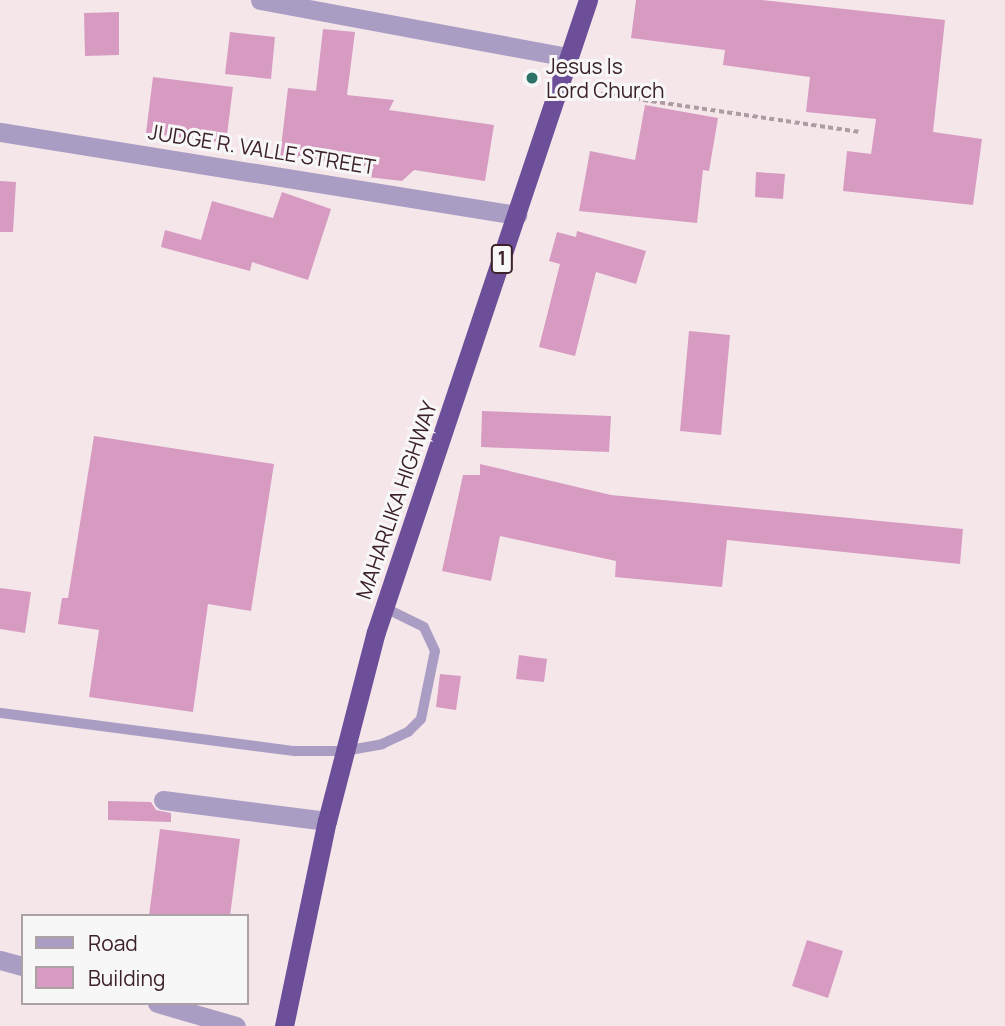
<!DOCTYPE html>
<style>
body{margin:0}
#map{position:relative;width:1005px;height:1026px;overflow:hidden;background:#f5e6ea;font-family:Manrope,sans-serif}
div>[style]{position:absolute}
[style*='--x']{left:calc(var(--x)*1px);top:calc(var(--y)*1px);width:calc(var(--w)*1px);rotate:calc(var(--a)*1deg)}
.building>*{inset:0;background:#d79bc2}
.path>*{height:3.5px;margin-top:-1.75px;transform-origin:0;background:repeating-linear-gradient(90deg,#af9ca2 0 5px,transparent 0 8.5px)}
.service>*{height:10px;margin:-5px;padding:0 5px;transform-origin:5px;border-radius:5px;background:#aa9dc4}
.minor>*{height:19px;margin:-9.5px;padding:0 9.5px;transform-origin:9.5px;border-radius:9.5px;background:#aa9dc4}
.trunk>*{height:19px;margin:-9.5px;padding:0 9.5px;transform-origin:9.5px;border-radius:9.5px;background:#6c4e99}
.dots>*{width:19px;height:19px;translate:-50% -50%;box-sizing:border-box;border:4px solid #f7f7f7;border-radius:50%}
span{translate:-50% -50%;white-space:nowrap;text-align:center;line-height:1.15;-webkit-text-stroke:6px #f7f7f7;paint-order:stroke}
.shield-label span{padding:2px 5px;background:#f7f7f7;border:2px solid;border-radius:5px;-webkit-text-stroke-width:0}
.shield-label{font-size:19px;color:#3c212a;font-weight:700}
.poi-label{font-size:21px;color:#3c212a}
.left{translate:0 -50%;text-align:left}
.street-label{font-size:21px;color:#3c212a}
.legend{position:absolute;left:21px;top:914px;width:228px;height:91px;box-sizing:border-box;background:#f7f7f7;border:2px solid #aca1a5;margin:0;padding:9px 12px;list-style:none;font-size:21px;color:#3c212a}
.legend li{display:flex;align-items:center;gap:14px;height:35px}
.legend b{width:35px;border:2px solid #aca1a5}
</style>
<div id="map">
<div class="building">
<i style="clip-path:polygon(636px 0,762px 0,945px 20px,933px 132px,982px 139px,973px 205px,843px 191px,847px 151px,871px 154px,876px 119px,806px 112px,810px 77px,723px 65px,725px 50px,631px 38px)"></i>
<i style="clip-path:polygon(119px 12px,119px 55px,85px 56px,84px 13px)"></i>
<i style="clip-path:polygon(323px 29px,355px 32px,347px 95px,394px 100px,389px 110px,494px 125px,485px 181px,414px 170px,402px 181px,368px 177px,374px 167px,280px 156px,288px 88px,316px 91px)"></i>
<i style="clip-path:polygon(230px 32px,275px 37px,271px 79px,225px 74px)"></i>
<i style="clip-path:polygon(153px 77px,233px 87px,226px 143px,146px 133px)"></i>
<i style="clip-path:polygon(645px 105px,718px 118px,709px 171px,703px 170px,697px 223px,579px 211px,590px 151px,635px 160px)"></i>
<i style="clip-path:polygon(756px 172px,785px 174px,783px 199px,755px 197px)"></i>
<i style="clip-path:polygon(0 181px,16px 182px,13px 232px,0 232px)"></i>
<i style="clip-path:polygon(282px 192px,331px 209px,308px 280px,252px 262px,250px 271px,161px 247px,165px 230px,201px 240px,212px 201px,273px 218px)"></i>
<i style="clip-path:polygon(577px 231px,646px 251px,636px 284px,596px 272px,575px 356px,539px 347px,560px 264px,549px 261px,557px 232px,576px 237px)"></i>
<i style="clip-path:polygon(689px 331px,730px 335px,721px 435px,680px 431px)"></i>
<i style="clip-path:polygon(482px 411px,611px 416px,609px 452px,481px 447px)"></i>
<i style="clip-path:polygon(94px 436px,274px 464px,251px 611px,208px 604px,193px 712px,89px 697px,99px 630px,58px 624px,62px 598px,68px 598px)"></i>
<i style="clip-path:polygon(480px 464px,611px 495px,963px 529px,960px 564px,727px 540px,722px 587px,615px 577px,616px 561px,500px 536px,491px 581px,442px 571px,463px 475px,480px 475px)"></i>
<i style="clip-path:polygon(0 588px,31px 592px,25px 633px,0 629px)"></i>
<i style="clip-path:polygon(519px 655px,547px 659px,544px 682px,516px 679px)"></i>
<i style="clip-path:polygon(440px 674px,461px 676px,456px 710px,436px 707px)"></i>
<i style="clip-path:polygon(108px 801px,151px 802px,156px 810px,171px 813px,171px 822px,108px 820px)"></i>
<i style="clip-path:polygon(160px 829px,240px 839px,230px 916px,149px 916px)"></i>
<i style="clip-path:polygon(807px 940px,843px 951px,828px 998px,792px 986px)"></i>
</div>
<div class="path">
<i style="--x:576;--y:90;--w:289;--a:8.4"></i>
</div>
<div class="service">
<i style="--x:1;--y:713;--w:296;--a:7.4"></i>
<i style="--x:295;--y:751;--w:49;--a:0"></i>
<i style="--x:344;--y:751;--w:39;--a:-10"></i>
<i style="--x:382;--y:744;--w:29;--a:-25"></i>
<i style="--x:408;--y:732;--w:18;--a:-45"></i>
<i style="--x:421;--y:719;--w:69;--a:-78.4"></i>
<i style="--x:435;--y:651;--w:26;--a:-115"></i>
<i style="--x:424;--y:627;--w:46;--a:-154"></i>
</div>
<div class="minor">
<i style="--x:260;--y:0;--w:314;--a:10.5"></i>
<i style="--x:0;--y:132;--w:524;--a:9.12"></i>
<i style="--x:163;--y:800;--w:165;--a:7.3"></i>
<i style="--x:0;--y:960;--w:24;--a:15"></i>
<i style="--x:157;--y:1003;--w:82;--a:16.2"></i>
</div>
<div class="trunk">
<i style="--x:284;--y:1026;--w:209;--a:-78.2"></i>
<i style="--x:327;--y:821;--w:195;--a:-75.5"></i>
<i style="--x:376;--y:632;--w:667;--a:-71.46"></i>
</div>
<div class="dots">
<i style="left:532px;top:78px;background:#2d7266"></i>
</div>
<div class="shield-label">
<span style="left:502px;top:259px">1</span>
</div>
<div class="poi-label">
<span class="left" style="left:546px;top:78px">Jesus Is<br>Lord Church</span>
</div>
<div class="street-label">
<span style="left:262px;top:149px;rotate:9deg">JUDGE R. VALLE STREET</span>
<span style="left:396px;top:500px;rotate:-71deg">MAHARLIKA HIGHWAY</span>
</div>
<ul class="legend">
<li><b style="height:9px;background:#aa9dc4"></b>Road</li>
<li><b style="height:19px;background:#d79bc2"></b>Building</li>
</ul>
</div>
